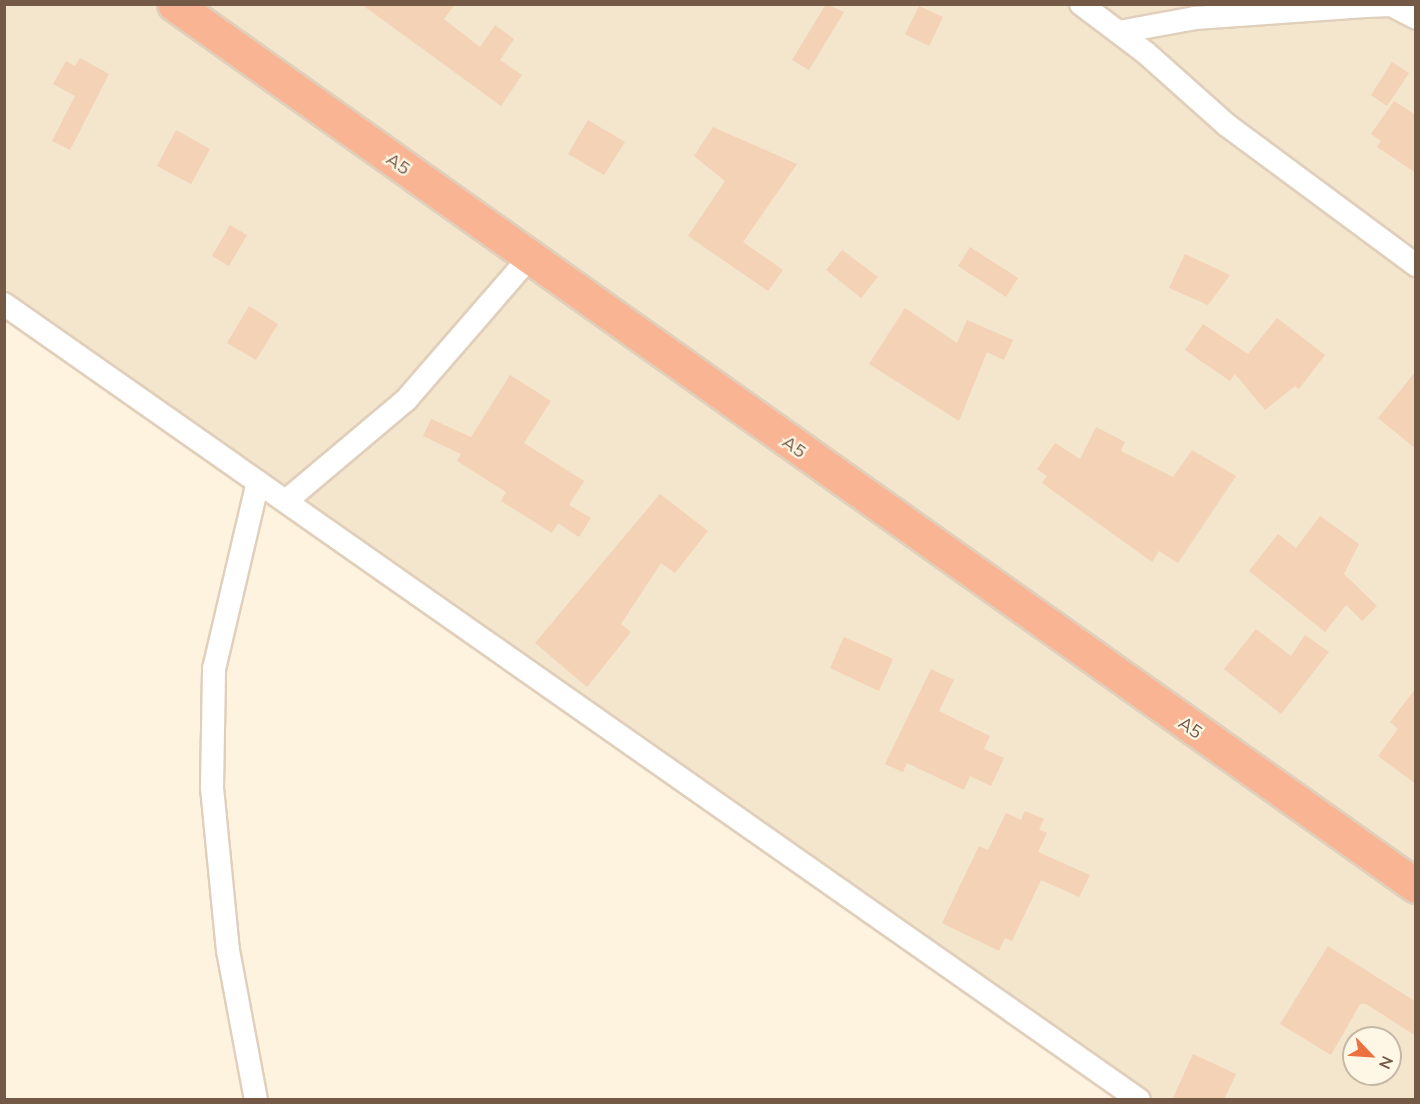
<!DOCTYPE html>
<style>
body{margin:0}
#map{position:relative;width:1420px;height:1104px;overflow:hidden;background:#fdf3df;font-family:Mulish,sans-serif}
div>[style]{position:absolute}
[style*='--x']{left:calc(var(--x)*1px);top:calc(var(--y)*1px);width:calc(var(--w)*1px);rotate:calc(var(--a)*1deg)}
.residential>*{inset:0;background:#f4e5cd}
.building>*{inset:0;background:#f3d2b6}
.roads{filter:drop-shadow(2px 0 #e0cfbb) drop-shadow(-2px 0 #e0cfbb) drop-shadow(0 2px #e0cfbb) drop-shadow(0 -2px #e0cfbb)}
.street>*{height:22px;margin:-11px;padding:0 11px;transform-origin:11px;border-radius:11px;background:#fff}
.highway>*{height:33px;margin:-16.5px;padding:0 16.5px;transform-origin:16.5px;border-radius:16.5px;background:#f9b593}
span{translate:-50% -50%;white-space:nowrap;text-align:center;line-height:1.15;-webkit-text-stroke:4.5px #fff7e5;paint-order:stroke}
.street-label{font-size:18px;color:#735946}
.frame{position:absolute;inset:0;border:6px solid #735946;pointer-events:none}
.north{position:absolute;left:1342px;top:1026px;width:60px;height:60px;box-sizing:border-box;background:#fff7e5;border:2px solid #c7b8a5;border-radius:50%;rotate:115deg;font-size:16px;font-weight:700;line-height:24px;text-align:center;color:#735946}
.north::after{content:'';display:block;margin:auto;width:21px;height:27px;background:#eb723f;clip-path:polygon(50% 0,100% 100%,50% 72%,0 100%)}
</style>
<div id="map">
<div class="residential">
<i style="clip-path:polygon(evenodd,5px 5px,1415px 5px,1415px 1099px,1153px 1099px,5px 300px,5px 5px,1354px 1038px,1390px 1038px,1390px 1074px,1354px 1074px,1354px 1038px)"></i>
</div>
<div class="building">
<i style="clip-path:polygon(361px 4px,455px 4px,444px 19px,480px 47px,495px 25px,514px 39px,500px 60px,522px 75px,501px 106px)"></i>
<i style="clip-path:polygon(826px 4px,844px 12px,809px 70px,792px 60px)"></i>
<i style="clip-path:polygon(919px 6px,943px 17px,929px 46px,905px 34px)"></i>
<i style="clip-path:polygon(80px 58px,109px 74px,70px 150px,52px 141px,75px 96px,53px 84px,66px 61px,75px 66px)"></i>
<i style="clip-path:polygon(1392px 62px,1409px 73px,1387px 106px,1371px 95px)"></i>
<i style="clip-path:polygon(1394px 101px,1416px 115px,1416px 173px,1377px 147px,1381px 141px,1371px 134px)"></i>
<i style="clip-path:polygon(588px 120px,625px 142px,604px 175px,568px 154px)"></i>
<i style="clip-path:polygon(713px 127px,797px 164px,743px 242px,783px 270px,768px 291px,688px 236px,725px 181px,694px 156px)"></i>
<i style="clip-path:polygon(176px 130px,210px 149px,191px 184px,157px 166px)"></i>
<i style="clip-path:polygon(230px 225px,247px 235px,229px 266px,212px 256px)"></i>
<i style="clip-path:polygon(970px 247px,1018px 278px,1006px 297px,958px 266px)"></i>
<i style="clip-path:polygon(842px 250px,878px 277px,861px 298px,826px 270px)"></i>
<i style="clip-path:polygon(1185px 254px,1230px 275px,1208px 305px,1169px 288px)"></i>
<i style="clip-path:polygon(249px 306px,278px 324px,256px 360px,227px 343px)"></i>
<i style="clip-path:polygon(905px 308px,957px 343px,967px 320px,1013px 340px,1004px 360px,987px 352px,959px 421px,869px 364px)"></i>
<i style="clip-path:polygon(1277px 318px,1325px 355px,1299px 389px,1295px 386px,1265px 410px,1235px 374px,1230px 381px,1185px 350px,1203px 324px,1248px 354px)"></i>
<i style="clip-path:polygon(1416px 371px,1416px 449px,1378px 418px)"></i>
<i style="clip-path:polygon(510px 375px,551px 401px,524px 443px,584px 481px,569px 505px,591px 518px,579px 537px,558px 523px,552px 533px,501px 501px,506px 492px,457px 461px,461px 454px,423px 436px,431px 419px,471px 437px)"></i>
<i style="clip-path:polygon(1096px 427px,1125px 442px,1121px 451px,1173px 477px,1192px 450px,1236px 476px,1178px 563px,1159px 551px,1152px 562px,1042px 483px,1047px 476px,1037px 469px,1055px 443px,1080px 459px)"></i>
<i style="clip-path:polygon(660px 494px,708px 531px,675px 573px,661px 563px,621px 624px,631px 632px,587px 687px,535px 643px)"></i>
<i style="clip-path:polygon(1320px 516px,1359px 544px,1344px 574px,1377px 606px,1362px 621px,1346px 605px,1325px 632px,1249px 571px,1278px 534px,1296px 548px)"></i>
<i style="clip-path:polygon(1256px 629px,1291px 656px,1305px 635px,1329px 652px,1281px 714px,1224px 669px)"></i>
<i style="clip-path:polygon(844px 637px,893px 659px,879px 691px,830px 668px)"></i>
<i style="clip-path:polygon(931px 669px,954px 680px,939px 711px,990px 736px,984px 749px,1004px 758px,991px 786px,970px 776px,964px 790px,907px 763px,903px 772px,885px 764px)"></i>
<i style="clip-path:polygon(1416px 688px,1416px 784px,1378px 756px,1398px 729px,1390px 722px)"></i>
<i style="clip-path:polygon(1025px 811px,1044px 819px,1039px 829px,1047px 833px,1038px 852px,1090px 875px,1079px 897px,1041px 880px,1012px 941px,1005px 938px,999px 951px,942px 923px,979px 846px,988px 850px,1006px 813px,1021px 820px)"></i>
<i style="clip-path:polygon(1328px 946px,1416px 1002px,1416px 1036px,1366px 1004px,1360px 1004px,1331px 1055px,1280px 1024px)"></i>
<i style="clip-path:polygon(1193px 1054px,1236px 1074px,1224px 1100px,1172px 1100px)"></i>
</div>
<div class="roads">
<div class="street">
<i style="--x:1081;--y:4;--w:81;--a:37"></i>
<i style="--x:1146;--y:53;--w:110;--a:41.7"></i>
<i style="--x:1228;--y:126;--w:234;--a:36.5"></i>
<i style="--x:1119;--y:32;--w:77;--a:-10.4"></i>
<i style="--x:1195;--y:18;--w:171;--a:-4"></i>
<i style="--x:1366;--y:6;--w:25;--a:-2"></i>
<i style="--x:1391;--y:5;--w:28;--a:27"></i>
<i style="--x:4;--y:304;--w:1386;--a:35.04"></i>
<i style="--x:286;--y:501;--w:157;--a:-40.1"></i>
<i style="--x:406;--y:400;--w:189;--a:-49.1"></i>
<i style="--x:256;--y:1100;--w:152;--a:-100.6"></i>
<i style="--x:228;--y:951;--w:165;--a:-95.6"></i>
<i style="--x:212;--y:787;--w:118;--a:-89"></i>
<i style="--x:214;--y:669;--w:192;--a:-76.8"></i>
</div>
<div class="highway">
<i style="--x:174;--y:4;--w:1523;--a:35.38"></i>
</div>
</div>
<div class="street-label">
<span style="left:398px;top:164px;rotate:35deg">A5</span>
<span style="left:794px;top:447px;rotate:36deg">A5</span>
<span style="left:1190px;top:728px;rotate:35deg">A5</span>
</div>
<div class="frame"></div>
<div class="north">N</div>
</div>
